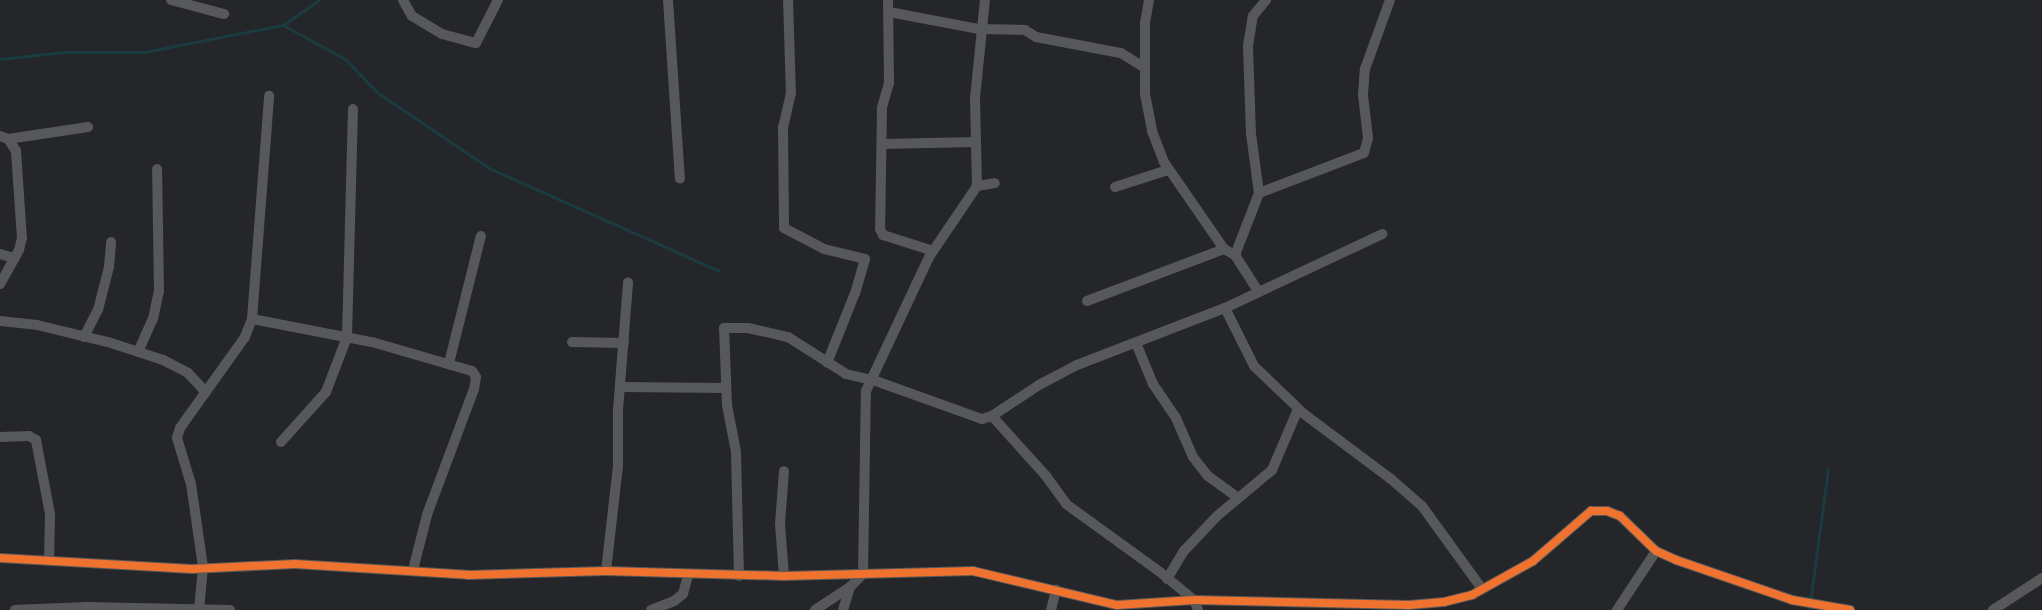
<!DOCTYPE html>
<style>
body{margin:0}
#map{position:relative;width:2042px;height:610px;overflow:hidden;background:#252629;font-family:"PT Sans Narrow",sans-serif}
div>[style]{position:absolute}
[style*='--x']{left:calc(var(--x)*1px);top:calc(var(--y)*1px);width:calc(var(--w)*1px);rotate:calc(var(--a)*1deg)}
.stream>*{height:3px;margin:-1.5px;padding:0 1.5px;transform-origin:1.5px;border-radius:1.5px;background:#1a3c41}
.street>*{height:10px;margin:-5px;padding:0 5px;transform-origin:5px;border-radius:5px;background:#57585a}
.cycleway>*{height:8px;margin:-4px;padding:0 4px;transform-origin:4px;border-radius:4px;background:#ef722f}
span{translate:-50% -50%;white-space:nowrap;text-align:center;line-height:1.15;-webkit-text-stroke:4px #1a1c20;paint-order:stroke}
</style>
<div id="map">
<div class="stream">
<i style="--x:283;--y:25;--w:71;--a:28.7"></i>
<i style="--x:345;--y:59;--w:47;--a:45.9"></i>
<i style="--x:378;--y:93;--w:134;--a:34"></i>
<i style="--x:489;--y:168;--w:252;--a:24.1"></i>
<i style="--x:0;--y:59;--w:64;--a:-6.2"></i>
<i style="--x:64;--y:52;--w:80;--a:0"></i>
<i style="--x:144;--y:52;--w:142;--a:-11"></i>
<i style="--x:283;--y:25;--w:44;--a:-34.8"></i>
<i style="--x:1809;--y:610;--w:142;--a:-82.3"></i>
</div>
<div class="street">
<i style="--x:171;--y:0;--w:55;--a:14.8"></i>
<i style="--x:403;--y:0;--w:18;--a:61"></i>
<i style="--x:412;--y:16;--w:35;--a:31"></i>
<i style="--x:442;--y:34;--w:35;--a:15"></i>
<i style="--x:476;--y:43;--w:48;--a:-62.9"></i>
<i style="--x:668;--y:0;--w:179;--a:86.2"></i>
<i style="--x:788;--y:0;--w:93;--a:88.2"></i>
<i style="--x:791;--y:93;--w:35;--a:103"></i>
<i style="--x:783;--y:127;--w:101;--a:89.4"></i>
<i style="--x:784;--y:228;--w:45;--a:27.7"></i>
<i style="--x:824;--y:249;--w:42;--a:13.7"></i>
<i style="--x:865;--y:259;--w:35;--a:106"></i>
<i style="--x:855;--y:293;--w:75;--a:111.8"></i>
<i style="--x:888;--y:0;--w:83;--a:89.3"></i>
<i style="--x:889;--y:83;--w:26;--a:106"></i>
<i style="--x:882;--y:108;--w:121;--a:90.9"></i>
<i style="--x:880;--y:229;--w:7;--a:63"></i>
<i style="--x:883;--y:235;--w:52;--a:17.7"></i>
<i style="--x:1149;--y:0;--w:22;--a:100"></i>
<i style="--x:1145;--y:22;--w:72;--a:90"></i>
<i style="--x:1145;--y:94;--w:38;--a:79"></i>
<i style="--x:1152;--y:131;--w:33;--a:69"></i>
<i style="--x:1164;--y:162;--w:106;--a:55.4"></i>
<i style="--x:1224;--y:249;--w:13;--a:29"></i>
<i style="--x:1235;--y:255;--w:43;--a:57.4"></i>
<i style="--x:889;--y:12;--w:92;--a:10.7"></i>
<i style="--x:979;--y:29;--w:46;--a:1.2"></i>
<i style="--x:1025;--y:30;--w:13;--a:32"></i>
<i style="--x:1036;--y:37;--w:86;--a:10.7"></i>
<i style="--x:1121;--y:53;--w:26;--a:32"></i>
<i style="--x:0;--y:136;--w:9;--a:21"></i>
<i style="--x:8;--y:139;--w:14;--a:56"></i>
<i style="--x:16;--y:151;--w:87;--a:86.1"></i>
<i style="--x:22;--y:238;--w:12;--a:104"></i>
<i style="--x:19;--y:250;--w:39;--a:119"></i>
<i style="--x:8;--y:139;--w:81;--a:-8.5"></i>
<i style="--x:882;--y:144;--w:93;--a:-1.2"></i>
<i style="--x:977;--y:186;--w:18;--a:-9"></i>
<i style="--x:1115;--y:187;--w:56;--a:-17.8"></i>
<i style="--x:1259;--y:193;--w:60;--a:-97.7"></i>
<i style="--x:1251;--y:134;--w:88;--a:-92"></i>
<i style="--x:1248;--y:46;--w:30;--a:-81"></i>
<i style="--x:1253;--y:16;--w:21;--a:-51"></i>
<i style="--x:0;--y:254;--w:15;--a:16"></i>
<i style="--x:1235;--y:255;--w:66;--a:-68.8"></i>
<i style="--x:1259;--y:193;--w:112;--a:-20.9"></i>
<i style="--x:1364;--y:153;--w:16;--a:-75"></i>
<i style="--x:1368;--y:138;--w:43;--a:-96.6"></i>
<i style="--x:1363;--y:95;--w:26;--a:-86"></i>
<i style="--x:1365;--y:69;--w:73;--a:-70.1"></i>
<i style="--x:1087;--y:301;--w:147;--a:-20.8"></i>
<i style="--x:1225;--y:308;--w:65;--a:63.4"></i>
<i style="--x:1254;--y:366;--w:69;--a:43.8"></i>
<i style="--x:1304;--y:414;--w:109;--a:36.8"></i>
<i style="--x:1391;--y:479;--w:41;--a:41.1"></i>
<i style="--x:1422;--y:506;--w:102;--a:54.1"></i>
<i style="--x:252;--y:319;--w:122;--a:10.9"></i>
<i style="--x:372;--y:342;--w:104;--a:16.2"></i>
<i style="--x:472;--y:371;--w:7;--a:56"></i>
<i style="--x:476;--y:377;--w:12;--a:99"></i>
<i style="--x:474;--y:389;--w:134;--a:110.5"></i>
<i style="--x:427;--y:515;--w:57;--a:104.3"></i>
<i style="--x:0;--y:321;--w:37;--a:6"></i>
<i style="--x:37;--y:325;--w:73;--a:13.5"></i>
<i style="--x:108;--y:342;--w:58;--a:18.1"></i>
<i style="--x:163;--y:360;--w:28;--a:27"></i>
<i style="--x:188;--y:373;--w:26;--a:47"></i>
<i style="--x:84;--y:337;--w:30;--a:-63"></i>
<i style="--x:98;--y:310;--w:44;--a:-75.7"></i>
<i style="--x:109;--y:267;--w:25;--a:-85"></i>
<i style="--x:572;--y:342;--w:52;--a:1.1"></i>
<i style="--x:1136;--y:343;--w:44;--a:67.5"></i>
<i style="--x:1153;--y:384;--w:41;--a:55.9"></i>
<i style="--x:1176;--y:418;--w:43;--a:66.4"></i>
<i style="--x:1193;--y:457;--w:24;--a:52"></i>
<i style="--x:1208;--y:476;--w:36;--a:36"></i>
<i style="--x:138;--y:352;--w:36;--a:-66"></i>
<i style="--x:153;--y:319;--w:29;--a:-78"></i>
<i style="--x:159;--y:291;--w:122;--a:-90.9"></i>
<i style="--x:449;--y:363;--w:131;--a:-75.9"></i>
<i style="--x:620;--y:387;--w:106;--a:0.5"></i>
<i style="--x:992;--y:416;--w:81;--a:48"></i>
<i style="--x:1046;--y:476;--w:34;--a:54"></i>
<i style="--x:1066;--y:504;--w:116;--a:35.9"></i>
<i style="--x:1160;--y:572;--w:44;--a:39.5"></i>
<i style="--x:1194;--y:600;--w:11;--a:68"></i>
<i style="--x:0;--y:437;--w:29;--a:-2"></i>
<i style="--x:29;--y:436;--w:8;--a:30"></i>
<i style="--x:36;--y:440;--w:75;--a:79.3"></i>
<i style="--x:50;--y:514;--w:47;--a:91.2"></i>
<i style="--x:281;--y:442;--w:67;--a:-48"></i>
<i style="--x:326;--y:392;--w:59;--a:-69.1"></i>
<i style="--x:347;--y:337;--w:228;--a:-88.5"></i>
<i style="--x:0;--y:558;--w:192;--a:3.3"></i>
<i style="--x:192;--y:569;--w:103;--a:-2.8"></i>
<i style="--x:295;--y:564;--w:173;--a:3.6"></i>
<i style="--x:468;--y:575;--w:138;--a:-1.7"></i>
<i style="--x:606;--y:571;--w:178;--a:1.6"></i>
<i style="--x:784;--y:576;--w:189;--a:-1.5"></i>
<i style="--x:973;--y:571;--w:148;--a:13.3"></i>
<i style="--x:1117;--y:605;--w:77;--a:-3.7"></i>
<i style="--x:1194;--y:600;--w:215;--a:1.3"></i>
<i style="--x:1409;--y:605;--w:35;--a:-5"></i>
<i style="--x:1444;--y:602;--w:29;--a:-14"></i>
<i style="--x:1472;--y:595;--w:70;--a:-29.1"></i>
<i style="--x:1533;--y:561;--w:77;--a:-40.8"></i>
<i style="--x:1591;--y:511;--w:16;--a:0"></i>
<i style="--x:1607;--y:511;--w:14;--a:21"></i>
<i style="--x:1620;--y:516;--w:50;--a:44.2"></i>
<i style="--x:1656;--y:551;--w:22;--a:24"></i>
<i style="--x:1676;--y:560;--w:123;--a:19"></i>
<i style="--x:1792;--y:600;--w:59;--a:9.8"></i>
<i style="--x:606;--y:571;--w:106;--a:-83.5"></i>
<i style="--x:618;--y:466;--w:56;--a:-90"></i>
<i style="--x:618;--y:410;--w:128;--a:-85.5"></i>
<i style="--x:739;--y:576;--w:124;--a:-91.4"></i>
<i style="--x:736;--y:452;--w:48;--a:-100.8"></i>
<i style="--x:727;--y:405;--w:77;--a:-92.2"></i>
<i style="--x:724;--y:328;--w:24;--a:0"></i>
<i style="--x:748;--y:328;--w:41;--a:12.7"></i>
<i style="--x:788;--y:337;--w:69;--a:32.5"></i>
<i style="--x:846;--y:374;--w:28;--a:13"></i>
<i style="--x:873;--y:380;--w:116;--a:19.7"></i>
<i style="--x:982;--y:419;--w:10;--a:-17"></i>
<i style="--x:992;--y:416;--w:56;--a:-33.4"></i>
<i style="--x:1039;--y:385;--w:43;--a:-27.8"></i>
<i style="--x:1077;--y:365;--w:159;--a:-21.1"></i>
<i style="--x:1225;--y:308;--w:174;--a:-25.2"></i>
<i style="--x:784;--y:576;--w:52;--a:-94.4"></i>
<i style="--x:780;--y:524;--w:53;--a:-85.7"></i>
<i style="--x:1167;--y:579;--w:33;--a:-59"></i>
<i style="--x:1184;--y:551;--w:48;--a:-46.7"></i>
<i style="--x:1217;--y:516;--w:72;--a:-39.9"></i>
<i style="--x:1272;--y:470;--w:66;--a:-66.9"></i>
<i style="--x:15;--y:610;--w:72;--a:-2.4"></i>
<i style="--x:87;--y:607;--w:143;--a:1.2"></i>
<i style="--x:199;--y:610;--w:43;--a:-84.7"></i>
<i style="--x:203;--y:567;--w:84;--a:-98.2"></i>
<i style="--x:191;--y:484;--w:48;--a:-106.9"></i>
<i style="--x:177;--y:438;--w:10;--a:-73"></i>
<i style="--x:180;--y:428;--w:112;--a:-54.5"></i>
<i style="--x:245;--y:337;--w:19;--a:-69"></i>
<i style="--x:252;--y:319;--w:224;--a:-85.6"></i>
<i style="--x:651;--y:610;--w:25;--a:-21"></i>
<i style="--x:674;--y:601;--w:11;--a:-38"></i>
<i style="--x:683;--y:594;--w:20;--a:-75"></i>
<i style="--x:815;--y:610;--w:42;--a:-33.3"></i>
<i style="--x:850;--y:587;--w:18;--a:-45"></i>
<i style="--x:863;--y:574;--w:183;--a:-89.1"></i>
<i style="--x:866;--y:391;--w:148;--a:-64.8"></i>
<i style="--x:929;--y:257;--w:86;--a:-55.9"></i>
<i style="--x:977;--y:186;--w:88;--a:-91.3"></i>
<i style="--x:975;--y:98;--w:99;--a:-84.2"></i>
<i style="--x:843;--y:610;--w:24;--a:-73"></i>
<i style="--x:1051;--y:610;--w:21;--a:-76"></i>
<i style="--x:1617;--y:610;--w:71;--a:-56.5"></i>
<i style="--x:1993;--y:610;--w:59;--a:-33.1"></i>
</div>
<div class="cycleway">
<i style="--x:0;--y:558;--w:192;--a:3.3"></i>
<i style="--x:192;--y:569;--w:103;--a:-2.8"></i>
<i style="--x:295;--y:564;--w:173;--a:3.6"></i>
<i style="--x:468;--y:575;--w:138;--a:-1.7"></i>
<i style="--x:606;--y:571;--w:178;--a:1.6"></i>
<i style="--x:784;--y:576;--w:189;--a:-1.5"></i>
<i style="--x:973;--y:571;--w:148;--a:13.3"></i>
<i style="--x:1117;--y:605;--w:77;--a:-3.7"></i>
<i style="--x:1194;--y:600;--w:215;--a:1.3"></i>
<i style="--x:1409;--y:605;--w:35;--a:-5"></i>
<i style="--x:1444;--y:602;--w:29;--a:-14"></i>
<i style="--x:1472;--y:595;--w:70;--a:-29.1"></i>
<i style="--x:1533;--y:561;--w:77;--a:-40.8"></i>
<i style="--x:1591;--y:511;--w:16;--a:0"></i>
<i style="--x:1607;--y:511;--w:14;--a:21"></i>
<i style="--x:1620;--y:516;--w:50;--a:44.2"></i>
<i style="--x:1656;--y:551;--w:22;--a:24"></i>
<i style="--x:1676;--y:560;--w:123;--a:19"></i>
<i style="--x:1792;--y:600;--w:59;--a:9.8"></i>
</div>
</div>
